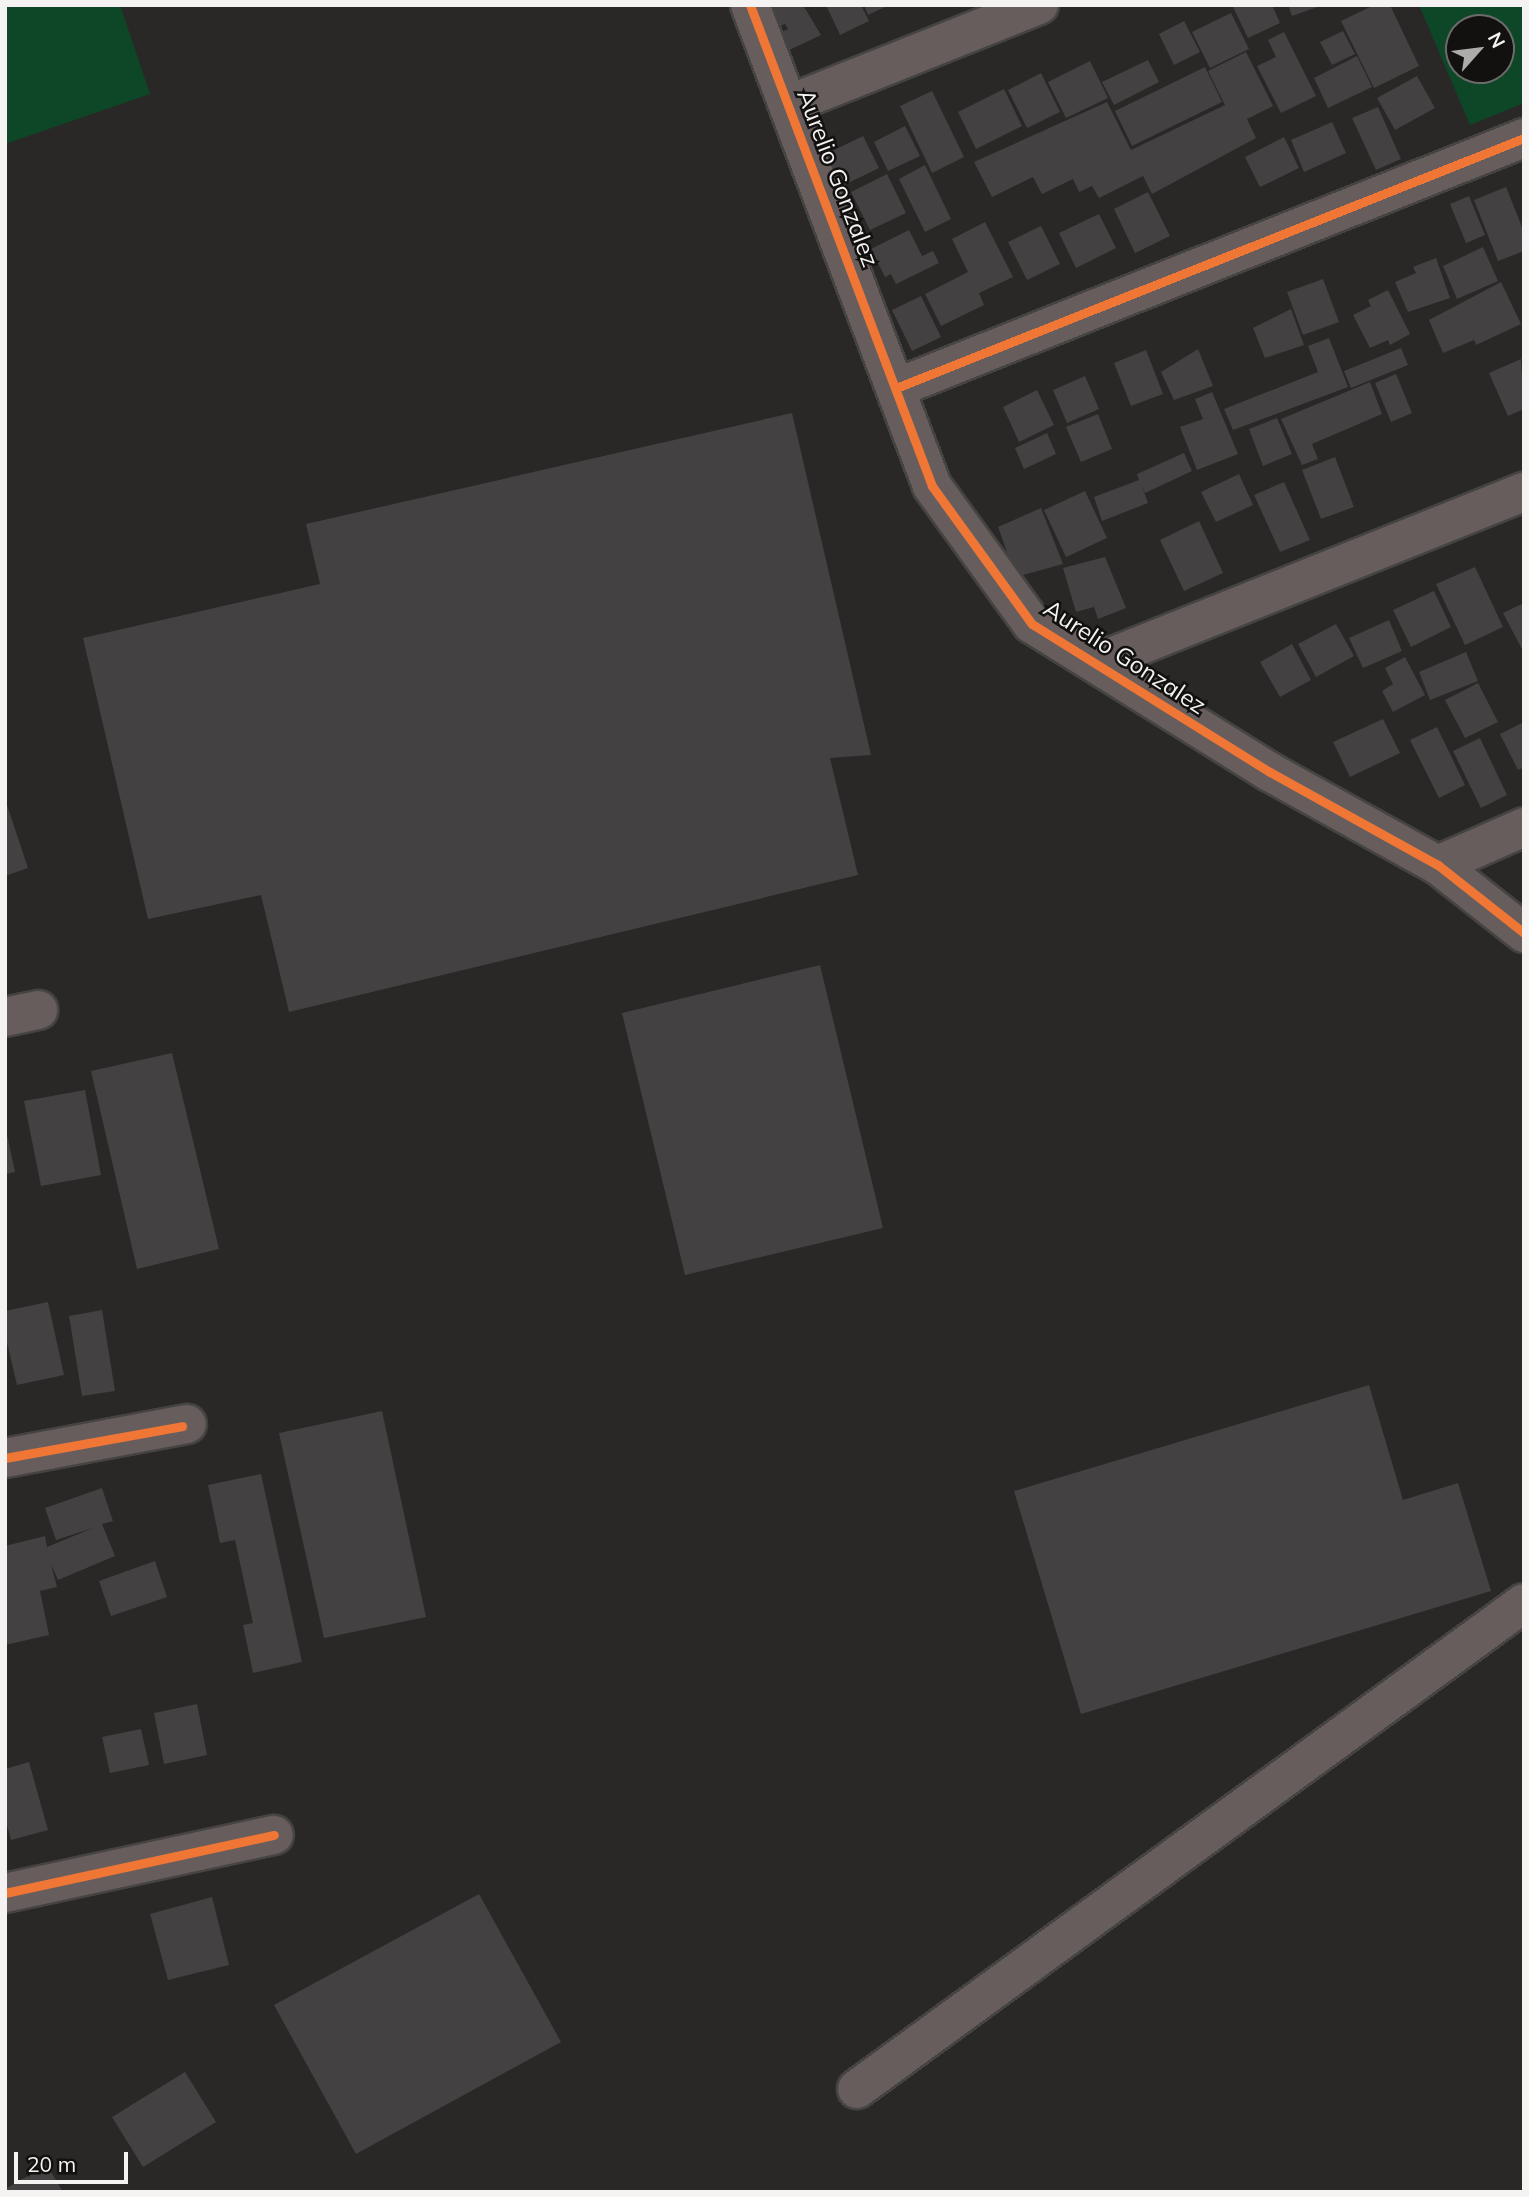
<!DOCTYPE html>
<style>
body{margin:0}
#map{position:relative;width:1529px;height:2197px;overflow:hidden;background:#292827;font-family:Mulish,sans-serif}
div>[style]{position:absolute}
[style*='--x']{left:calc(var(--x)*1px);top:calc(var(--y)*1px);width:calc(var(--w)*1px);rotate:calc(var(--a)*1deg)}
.green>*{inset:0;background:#0e4727}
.building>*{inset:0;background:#434141}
.roads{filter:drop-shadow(2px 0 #454443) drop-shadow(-2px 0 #454443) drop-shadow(0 2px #454443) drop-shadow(0 -2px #454443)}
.minor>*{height:38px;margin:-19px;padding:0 19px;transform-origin:19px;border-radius:19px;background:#685d5d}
.cycleway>*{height:9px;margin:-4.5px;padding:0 4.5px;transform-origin:4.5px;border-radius:4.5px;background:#f07635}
span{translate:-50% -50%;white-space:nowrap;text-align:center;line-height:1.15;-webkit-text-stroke:5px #121110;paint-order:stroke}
.street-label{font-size:24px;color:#f4f3f2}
.frame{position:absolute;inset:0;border:7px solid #f4f3f2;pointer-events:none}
.north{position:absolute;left:1445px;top:14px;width:70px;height:70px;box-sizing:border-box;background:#121110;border:2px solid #6c6b6a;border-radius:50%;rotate:62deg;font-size:19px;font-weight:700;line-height:28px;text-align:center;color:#f4f3f2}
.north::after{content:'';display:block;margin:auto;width:24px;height:32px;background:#adacab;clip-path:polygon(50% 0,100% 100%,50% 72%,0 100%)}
.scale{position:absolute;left:14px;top:2152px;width:114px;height:32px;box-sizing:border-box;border:4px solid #f4f3f2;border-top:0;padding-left:9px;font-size:21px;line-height:24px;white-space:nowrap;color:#f4f3f2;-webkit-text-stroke:5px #121110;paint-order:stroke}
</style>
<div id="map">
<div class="green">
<i style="clip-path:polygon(5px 5px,120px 5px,150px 94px,5px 144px)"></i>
<i style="clip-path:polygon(evenodd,1419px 5px,1524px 5px,1524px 103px,1470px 125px,1419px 5px,1459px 28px,1501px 28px,1501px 70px,1459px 70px,1459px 28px)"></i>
</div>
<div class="building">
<i style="clip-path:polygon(751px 5px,803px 5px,821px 35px,783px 53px,775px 35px,788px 29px,785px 24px,762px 34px)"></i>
<i style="clip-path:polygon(826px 5px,861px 5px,869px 21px,840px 35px)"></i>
<i style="clip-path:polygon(864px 5px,889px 5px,868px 15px)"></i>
<i style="clip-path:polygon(1232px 5px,1272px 5px,1280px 23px,1248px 38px)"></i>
<i style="clip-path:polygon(1288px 5px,1319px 5px,1320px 6px,1292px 16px)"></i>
<i style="clip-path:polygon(1374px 5px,1390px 5px,1419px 66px,1374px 88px,1341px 21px)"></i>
<i style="clip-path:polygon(1231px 13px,1249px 49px,1210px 68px,1192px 32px)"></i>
<i style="clip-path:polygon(1184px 21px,1200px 52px,1174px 65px,1159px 34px)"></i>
<i style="clip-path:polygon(1343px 31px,1355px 54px,1332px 65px,1320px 42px)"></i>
<i style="clip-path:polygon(1284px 32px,1316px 96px,1281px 113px,1257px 66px,1276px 57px,1268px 40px)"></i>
<i style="clip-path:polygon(1246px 52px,1273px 106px,1247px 119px,1256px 138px,1152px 194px,1143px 176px,1099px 198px,1092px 186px,1079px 192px,1073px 179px,1042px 194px,1033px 177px,992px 197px,974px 162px,1107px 102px,1131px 150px,1225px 105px,1208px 71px)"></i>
<i style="clip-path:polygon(1357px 56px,1372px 87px,1328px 108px,1314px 78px)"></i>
<i style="clip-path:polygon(1148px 60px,1159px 82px,1114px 105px,1102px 82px)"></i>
<i style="clip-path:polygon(1090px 61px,1108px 98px,1066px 118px,1048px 82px)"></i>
<i style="clip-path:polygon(1205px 67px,1222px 102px,1132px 146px,1115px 111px)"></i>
<i style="clip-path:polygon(1041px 73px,1060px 112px,1027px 128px,1008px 90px)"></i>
<i style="clip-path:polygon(1417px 76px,1435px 108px,1395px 130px,1377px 98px)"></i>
<i style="clip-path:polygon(1004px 89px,1022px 126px,976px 149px,958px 112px)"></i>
<i style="clip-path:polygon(932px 91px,964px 157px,932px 173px,900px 106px)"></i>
<i style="clip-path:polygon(1378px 107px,1401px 159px,1376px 170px,1352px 118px)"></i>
<i style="clip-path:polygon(1332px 122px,1346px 153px,1304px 172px,1291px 140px)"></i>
<i style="clip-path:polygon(905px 126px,920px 156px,888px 171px,874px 142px)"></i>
<i style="clip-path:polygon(863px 136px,879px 168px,840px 187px,824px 155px)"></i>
<i style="clip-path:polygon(1284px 137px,1299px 168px,1260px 187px,1245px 157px)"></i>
<i style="clip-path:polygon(925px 165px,951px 219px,925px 232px,899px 179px)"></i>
<i style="clip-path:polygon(887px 174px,906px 213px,870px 230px,851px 192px)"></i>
<i style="clip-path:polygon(1506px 187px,1524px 232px,1524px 251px,1498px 261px,1474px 200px)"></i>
<i style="clip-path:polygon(1148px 192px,1170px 236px,1135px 253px,1114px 209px)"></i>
<i style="clip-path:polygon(1469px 196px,1485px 235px,1466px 243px,1450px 204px)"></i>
<i style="clip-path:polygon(1099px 214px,1116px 248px,1076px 268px,1059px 233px)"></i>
<i style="clip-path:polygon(985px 222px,1013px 277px,979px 293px,984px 305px,941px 326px,925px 294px,968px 272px,952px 239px)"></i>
<i style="clip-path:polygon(1041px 226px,1060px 264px,1027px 280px,1008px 242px)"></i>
<i style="clip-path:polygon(909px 230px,922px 256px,933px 251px,939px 263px,896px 284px,891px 274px,885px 277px,871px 249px)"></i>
<i style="clip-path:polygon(1483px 247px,1498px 281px,1457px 299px,1443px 266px)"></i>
<i style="clip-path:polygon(1436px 258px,1450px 298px,1408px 312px,1395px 282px,1416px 273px,1413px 267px)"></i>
<i style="clip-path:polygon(1323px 279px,1339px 322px,1303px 335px,1287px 292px)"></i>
<i style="clip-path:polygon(1501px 282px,1521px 324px,1476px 345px,1474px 340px,1443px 353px,1429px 320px)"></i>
<i style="clip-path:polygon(1388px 290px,1410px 334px,1390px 345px,1388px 340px,1370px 348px,1353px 315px,1371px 306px,1368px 300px)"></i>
<i style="clip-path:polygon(921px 296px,941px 337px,912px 351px,892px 310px)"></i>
<i style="clip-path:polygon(1291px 309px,1304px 345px,1265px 358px,1253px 328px)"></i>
<i style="clip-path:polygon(1329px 338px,1348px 387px,1233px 430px,1224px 409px,1318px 372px,1308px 346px)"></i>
<i style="clip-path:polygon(1401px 348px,1408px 365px,1351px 388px,1344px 371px)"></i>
<i style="clip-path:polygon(1198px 349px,1213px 386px,1174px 400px,1161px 372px)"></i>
<i style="clip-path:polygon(1146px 350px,1163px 394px,1131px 406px,1114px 363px)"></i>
<i style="clip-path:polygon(1521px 359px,1524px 409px,1508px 416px,1489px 373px)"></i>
<i style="clip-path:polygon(1396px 374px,1412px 413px,1391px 422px,1375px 383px)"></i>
<i style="clip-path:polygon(1085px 376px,1099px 409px,1067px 423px,1053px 390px)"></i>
<i style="clip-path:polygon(1370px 382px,1382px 414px,1312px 444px,1318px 459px,1302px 465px,1281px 419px)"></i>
<i style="clip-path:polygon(1037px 390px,1054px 425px,1019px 442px,1003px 407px)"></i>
<i style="clip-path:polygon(1212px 392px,1238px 454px,1197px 470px,1180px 427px,1203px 419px,1195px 399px)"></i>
<i style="clip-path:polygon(792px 413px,871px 755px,830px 758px,858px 875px,289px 1012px,261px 895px,148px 919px,83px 638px,320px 584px,306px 524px)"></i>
<i style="clip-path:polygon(1098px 414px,1112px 449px,1081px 462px,1066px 427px)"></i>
<i style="clip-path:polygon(1277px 418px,1292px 454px,1263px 466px,1249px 429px)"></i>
<i style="clip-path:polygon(1047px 433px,1056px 454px,1024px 469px,1015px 448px)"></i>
<i style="clip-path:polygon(1184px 453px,1192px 471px,1145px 493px,1141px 484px,1148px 503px,1102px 521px,1094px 497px,1139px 480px,1137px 474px)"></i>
<i style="clip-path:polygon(1335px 457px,1354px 507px,1321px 519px,1302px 470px)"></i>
<i style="clip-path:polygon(1239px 474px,1253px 505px,1216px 522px,1201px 492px)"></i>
<i style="clip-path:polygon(1284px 482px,1310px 540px,1280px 552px,1254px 495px)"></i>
<i style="clip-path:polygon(1085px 491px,1107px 538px,1066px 557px,1044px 510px)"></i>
<i style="clip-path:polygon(1041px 508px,1063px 564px,1016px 577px,998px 527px)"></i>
<i style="clip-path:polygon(1199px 521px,1223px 573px,1184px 591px,1160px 540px)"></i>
<i style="clip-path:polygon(1105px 557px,1126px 608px,1098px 619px,1094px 607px,1076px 612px,1063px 568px)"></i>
<i style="clip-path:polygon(1475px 567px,1503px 627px,1465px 645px,1436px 584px)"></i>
<i style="clip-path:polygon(1434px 591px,1451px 627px,1411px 647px,1393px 610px)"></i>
<i style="clip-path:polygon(1524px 603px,1524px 653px,1503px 613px)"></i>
<i style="clip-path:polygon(1389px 620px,1402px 651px,1363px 668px,1349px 638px)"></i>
<i style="clip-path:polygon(1336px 624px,1354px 656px,1316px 677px,1298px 644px)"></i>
<i style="clip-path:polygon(1292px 644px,1311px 680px,1280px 697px,1260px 662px)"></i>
<i style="clip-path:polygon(1466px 652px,1478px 681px,1430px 700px,1419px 672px)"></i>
<i style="clip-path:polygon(1405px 657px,1425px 695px,1393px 712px,1382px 691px,1393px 684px,1385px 668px)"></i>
<i style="clip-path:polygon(1478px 683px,1498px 722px,1465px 738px,1445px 700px)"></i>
<i style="clip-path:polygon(1383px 719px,1400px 753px,1350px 777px,1333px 742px)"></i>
<i style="clip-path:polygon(1524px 722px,1524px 767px,1518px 770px,1500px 734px)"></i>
<i style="clip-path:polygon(1437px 727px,1465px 785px,1439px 798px,1410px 740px)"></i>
<i style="clip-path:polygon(1480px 738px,1507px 795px,1481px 808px,1453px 751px)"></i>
<i style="clip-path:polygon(5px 799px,28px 868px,5px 876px)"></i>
<i style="clip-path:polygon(820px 965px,883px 1228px,685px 1275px,622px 1013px)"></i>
<i style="clip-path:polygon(172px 1053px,219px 1249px,137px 1269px,91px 1071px)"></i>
<i style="clip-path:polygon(85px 1090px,101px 1175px,41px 1186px,24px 1101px)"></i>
<i style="clip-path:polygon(5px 1125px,15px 1172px,5px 1174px)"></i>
<i style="clip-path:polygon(48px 1302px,64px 1375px,17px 1385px,5px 1334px,5px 1311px)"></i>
<i style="clip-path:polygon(102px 1310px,115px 1391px,82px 1396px,69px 1316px)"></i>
<i style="clip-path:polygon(1369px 1385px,1403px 1500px,1458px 1483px,1491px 1591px,1081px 1714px,1014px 1491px)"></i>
<i style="clip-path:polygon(382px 1411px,426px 1617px,324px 1638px,279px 1433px)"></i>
<i style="clip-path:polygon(261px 1474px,302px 1662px,253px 1673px,243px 1625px,253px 1623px,235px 1540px,220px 1543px,208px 1485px)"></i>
<i style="clip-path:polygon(102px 1488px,113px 1521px,102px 1524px,115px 1556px,58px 1580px,51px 1564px,57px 1587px,40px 1591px,49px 1635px,5px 1645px,5px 1546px,45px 1536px,47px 1547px,93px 1528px,56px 1540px,45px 1508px)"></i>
<i style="clip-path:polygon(155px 1561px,167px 1597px,111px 1616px,99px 1581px)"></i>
<i style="clip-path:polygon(197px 1704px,207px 1755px,164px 1764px,154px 1713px)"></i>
<i style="clip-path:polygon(141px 1729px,149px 1765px,110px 1773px,102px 1737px)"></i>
<i style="clip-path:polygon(29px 1762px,48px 1830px,11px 1840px,5px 1818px,5px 1769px)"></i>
<i style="clip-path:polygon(479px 1894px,561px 2042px,356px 2154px,274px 2005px)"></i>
<i style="clip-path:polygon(212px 1897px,229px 1965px,168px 1980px,150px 1914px)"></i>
<i style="clip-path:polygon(185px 2072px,216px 2122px,143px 2167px,112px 2117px)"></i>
<i style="clip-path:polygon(47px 2165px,63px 2192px,5px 2192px,5px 2189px)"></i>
</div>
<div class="roads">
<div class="minor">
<i style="--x:750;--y:5;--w:514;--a:69.27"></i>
<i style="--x:932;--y:486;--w:170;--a:54.1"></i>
<i style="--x:1032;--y:624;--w:280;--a:31.9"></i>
<i style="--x:1270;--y:772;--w:192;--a:29"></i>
<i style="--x:1438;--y:865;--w:110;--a:38.3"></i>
<i style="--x:790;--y:104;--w:268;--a:-21.7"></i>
<i style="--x:896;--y:388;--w:676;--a:-21.71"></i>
<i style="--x:1096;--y:663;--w:461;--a:-21.8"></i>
<i style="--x:1438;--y:865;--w:94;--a:-23.8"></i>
<i style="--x:5;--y:1017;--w:34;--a:-12"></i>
<i style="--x:5;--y:1458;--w:185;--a:-10.6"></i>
<i style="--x:5;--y:1893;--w:275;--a:-12.2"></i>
<i style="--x:857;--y:2089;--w:825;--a:-36.08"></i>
</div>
</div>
<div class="cycleway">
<i style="--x:750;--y:5;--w:514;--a:69.27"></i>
<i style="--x:932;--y:486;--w:170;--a:54.1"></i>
<i style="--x:1032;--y:624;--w:280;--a:31.9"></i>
<i style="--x:1270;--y:772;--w:192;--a:29"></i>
<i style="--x:1438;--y:865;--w:110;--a:38.3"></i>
<i style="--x:896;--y:388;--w:676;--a:-21.71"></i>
<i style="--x:5;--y:1458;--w:180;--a:-10.2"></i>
<i style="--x:5;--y:1893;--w:275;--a:-12.2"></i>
</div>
<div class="street-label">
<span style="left:838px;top:178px;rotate:69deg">Aurelio Gonzalez</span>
<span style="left:1125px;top:657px;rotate:33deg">Aurelio Gonzalez</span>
</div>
<div class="frame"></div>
<div class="north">N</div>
<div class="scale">20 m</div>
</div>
